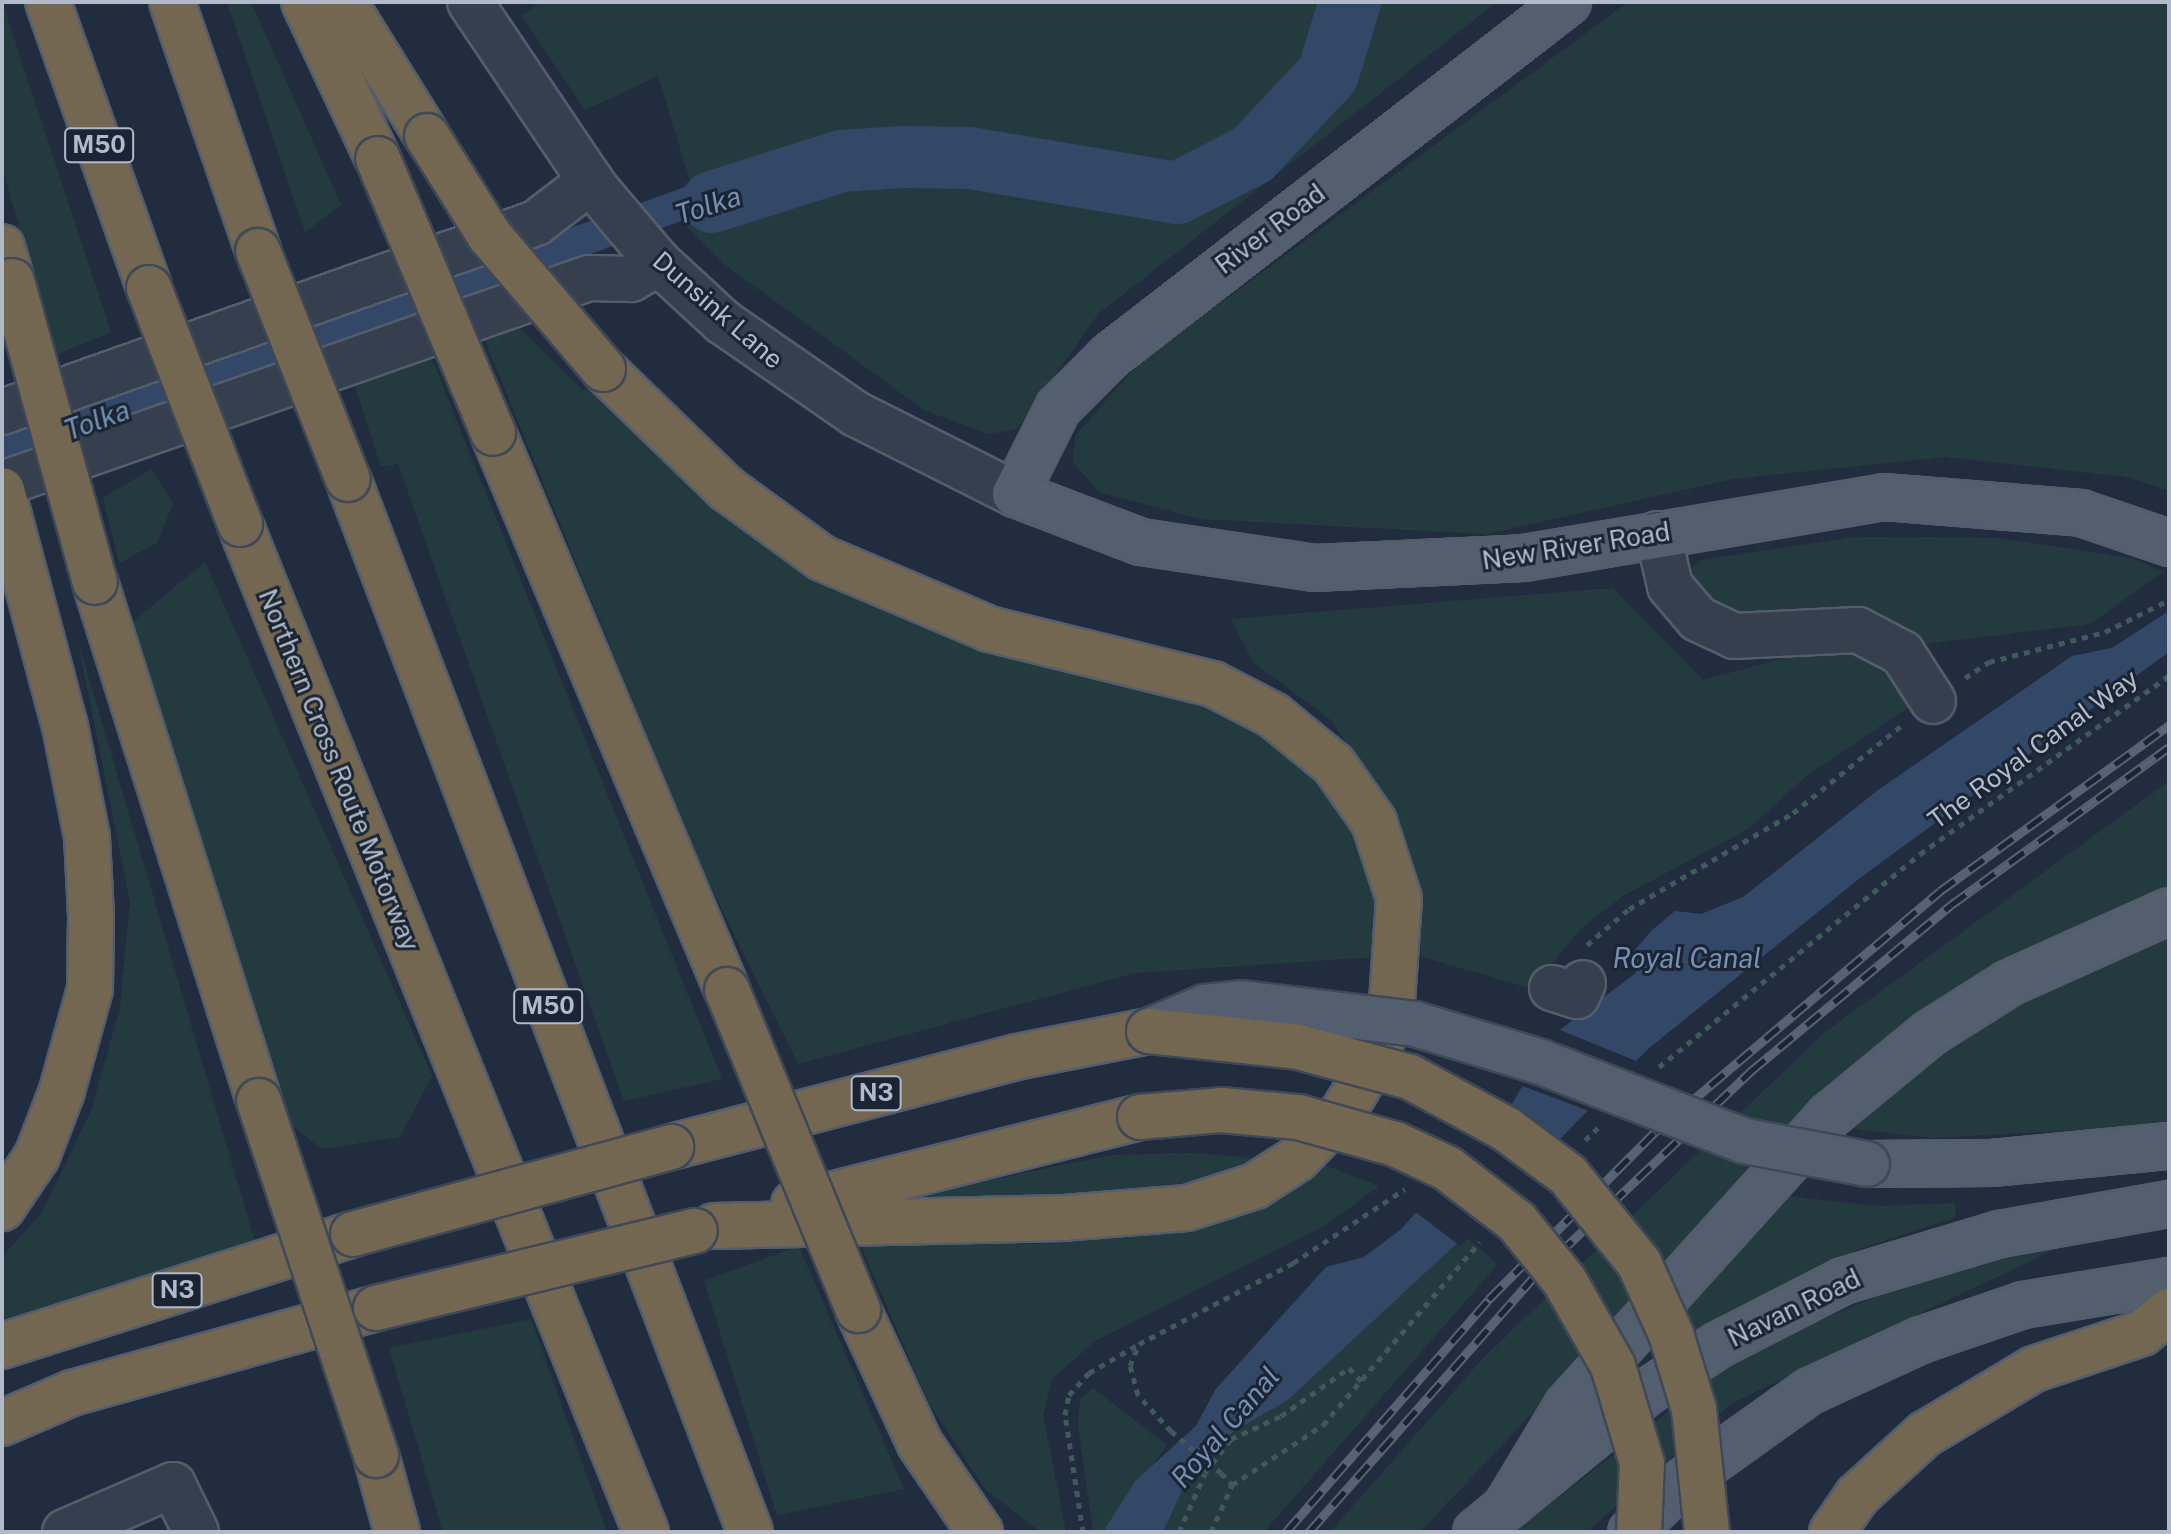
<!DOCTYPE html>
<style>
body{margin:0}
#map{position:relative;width:2171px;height:1534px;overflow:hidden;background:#212d3e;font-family:"Public Sans",sans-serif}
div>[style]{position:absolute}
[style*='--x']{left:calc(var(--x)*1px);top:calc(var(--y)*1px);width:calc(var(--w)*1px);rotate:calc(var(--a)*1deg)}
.green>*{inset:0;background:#233b3f}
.water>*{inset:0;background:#334766}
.pier>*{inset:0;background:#212d3e}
.river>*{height:62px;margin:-31px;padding:0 31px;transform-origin:31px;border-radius:31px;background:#334766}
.path>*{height:5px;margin-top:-2.5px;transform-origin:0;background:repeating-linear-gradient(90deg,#41585c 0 6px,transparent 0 12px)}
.roads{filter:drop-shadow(2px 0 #535d6c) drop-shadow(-2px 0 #535d6c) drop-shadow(0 2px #535d6c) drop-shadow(0 -2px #535d6c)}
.minor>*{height:44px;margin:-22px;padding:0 22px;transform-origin:22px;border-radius:22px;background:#353f4e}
.major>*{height:44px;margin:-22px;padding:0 22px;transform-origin:22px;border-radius:22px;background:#535e6e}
.highway>*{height:44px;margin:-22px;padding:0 22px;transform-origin:22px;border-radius:22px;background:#746751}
.rail>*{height:9px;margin-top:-4.5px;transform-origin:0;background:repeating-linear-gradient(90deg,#1a2432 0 18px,#576375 0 36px);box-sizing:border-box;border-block:2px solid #576375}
.path-bridge>*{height:5px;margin-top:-2.5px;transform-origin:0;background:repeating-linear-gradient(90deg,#41585c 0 6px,transparent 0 12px)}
.bridges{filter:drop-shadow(2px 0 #3e4857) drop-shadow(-2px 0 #3e4857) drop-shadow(0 2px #3e4857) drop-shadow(0 -2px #3e4857)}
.major-bridge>*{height:44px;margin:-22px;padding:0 22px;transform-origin:22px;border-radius:22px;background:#535e6e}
.highway-bridge>*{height:44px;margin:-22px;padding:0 22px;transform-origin:22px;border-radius:22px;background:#746751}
span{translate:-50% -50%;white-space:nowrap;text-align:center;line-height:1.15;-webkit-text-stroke:6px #1a2432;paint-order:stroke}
.shield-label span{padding:2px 6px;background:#1a2432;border:2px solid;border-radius:6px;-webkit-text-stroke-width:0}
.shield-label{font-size:24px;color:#b0bac9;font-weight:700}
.street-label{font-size:26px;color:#b0bac9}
.water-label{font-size:28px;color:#758fb3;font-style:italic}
.frame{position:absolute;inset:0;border:4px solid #b0bac9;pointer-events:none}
</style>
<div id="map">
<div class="green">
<i style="clip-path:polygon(2px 2px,111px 332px,55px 355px,2px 166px)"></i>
<i style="clip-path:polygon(227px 2px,251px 2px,341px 205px,305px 232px)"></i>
<i style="clip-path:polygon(540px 2px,1497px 2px,1098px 314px,1017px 429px,988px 434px,924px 410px,723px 263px,684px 224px,700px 214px,658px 76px,585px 110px,522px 16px)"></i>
<i style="clip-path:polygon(1628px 2px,2169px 2px,2169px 491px,2128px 477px,1945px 457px,1733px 479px,1487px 534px,1200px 519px,1099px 492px,1073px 462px,1075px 436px,1137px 365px)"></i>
<i style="clip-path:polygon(514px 323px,583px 390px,596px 378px,813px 569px,885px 610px,975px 641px,1174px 688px,1245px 721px,1310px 763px,1356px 829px,1380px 894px,1378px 957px,1135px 973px,798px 1064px,700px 865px,483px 336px)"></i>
<i style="clip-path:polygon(427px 347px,722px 1079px,624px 1101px,398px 464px,381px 467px,352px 377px)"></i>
<i style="clip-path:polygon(151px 469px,173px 503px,157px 543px,119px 563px,103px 498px)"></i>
<i style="clip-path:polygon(1854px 537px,1999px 538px,2131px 558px,2163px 572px,2090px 624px,1916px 645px,1740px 613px,1709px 598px,1686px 573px,1701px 560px)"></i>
<i style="clip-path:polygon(205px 562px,432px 1076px,400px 1137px,322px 1149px,291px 1125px,130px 624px)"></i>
<i style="clip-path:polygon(1613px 588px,1703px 680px,1862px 637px,1921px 699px,1805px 777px,1750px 828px,1623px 896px,1579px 930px,1533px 989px,1422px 957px,1400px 825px,1331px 720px,1253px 662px,1231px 619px)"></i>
<i style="clip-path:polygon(77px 638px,255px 1242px,2px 1321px,2px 1257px,42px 1212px,91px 1111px,120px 1008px,130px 901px)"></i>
<i style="clip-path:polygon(2169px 781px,2169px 892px,2057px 937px,1878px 1048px,1420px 1532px,1330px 1532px,1486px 1355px,1824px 1033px)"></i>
<i style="clip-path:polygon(2169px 935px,2169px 1125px,1934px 1138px,1852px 1129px,1951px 1045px,2025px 997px)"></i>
<i style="clip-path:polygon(1194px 1153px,1268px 1159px,1193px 1189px,859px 1207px,1111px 1155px)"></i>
<i style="clip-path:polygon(1314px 1161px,1379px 1186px,1326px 1225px,1095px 1341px,1052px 1379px,1043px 1415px,1066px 1532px,1041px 1532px,985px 1489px,928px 1402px,858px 1239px,1048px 1244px,1183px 1229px)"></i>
<i style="clip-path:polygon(1786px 1196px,1878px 1206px,1955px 1203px,1956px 1217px,1857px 1250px,1685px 1336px,1678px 1316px)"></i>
<i style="clip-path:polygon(1465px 1236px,1498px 1264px,1264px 1532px,1163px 1532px,1191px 1471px,1233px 1432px,1288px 1400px)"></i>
<i style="clip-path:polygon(799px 1246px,904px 1489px,777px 1515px,704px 1281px)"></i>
<i style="clip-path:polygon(2062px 1246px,1732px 1403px,1587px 1532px,1514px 1532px,1744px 1353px,1938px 1270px)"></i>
<i style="clip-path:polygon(531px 1319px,607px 1532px,443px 1532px,389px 1348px)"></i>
<i style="clip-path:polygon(1093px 1388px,1167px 1445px,1103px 1532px,1093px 1532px,1078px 1425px,1080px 1399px)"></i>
</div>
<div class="water">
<i style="clip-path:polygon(791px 161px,793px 190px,700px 214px,2px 470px,2px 431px,688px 186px)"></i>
<i style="clip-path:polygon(2169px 611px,2169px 652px,1860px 878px,1648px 1049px,1465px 1236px,1288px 1400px,1233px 1432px,1191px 1471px,1163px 1532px,1103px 1532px,1136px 1480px,1196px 1426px,1215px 1390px,1326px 1267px,1364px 1257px,1400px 1230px,1503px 1119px,1553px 1035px,1636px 973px,1633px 952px,1652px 930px,1675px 911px,1701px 914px,1743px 897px,1878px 790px,2072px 656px,2112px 648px)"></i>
</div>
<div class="pier">
<i style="clip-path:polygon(1555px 1028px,1641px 1063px,1594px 1113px,1520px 1085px)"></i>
<i style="clip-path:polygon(1500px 1116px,1548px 1155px,1460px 1246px,1413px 1210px)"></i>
</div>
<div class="river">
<i style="--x:712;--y:202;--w:135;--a:-17.6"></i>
<i style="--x:841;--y:161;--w:62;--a:-3.7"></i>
<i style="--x:903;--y:157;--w:67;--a:0.9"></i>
<i style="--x:970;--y:158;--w:210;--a:9.6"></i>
<i style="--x:1177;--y:193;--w:84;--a:-26.9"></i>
<i style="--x:1252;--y:155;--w:111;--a:-46.8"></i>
<i style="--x:1328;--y:74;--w:75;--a:-73"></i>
</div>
<div class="path">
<i style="--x:1965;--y:678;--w:29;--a:-34"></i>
<i style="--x:1989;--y:662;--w:120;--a:-14.5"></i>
<i style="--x:2105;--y:632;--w:72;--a:-26.6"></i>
<i style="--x:1587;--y:945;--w:55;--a:-40.6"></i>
<i style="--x:1629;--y:909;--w:190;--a:-30.3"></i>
<i style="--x:1793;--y:813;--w:140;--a:-38.9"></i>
<i style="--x:1659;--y:1067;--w:337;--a:-39.2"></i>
<i style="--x:1920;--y:854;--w:306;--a:-35.6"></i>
<i style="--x:1585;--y:1140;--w:22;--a:-43"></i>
<i style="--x:1171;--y:1431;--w:49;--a:-132.5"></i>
<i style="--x:1138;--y:1395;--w:30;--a:-105"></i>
<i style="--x:1130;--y:1366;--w:24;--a:-68"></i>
<i style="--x:1139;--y:1344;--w:174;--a:-27.7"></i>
<i style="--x:1293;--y:1263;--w:134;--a:-33.5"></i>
<i style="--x:1221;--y:1473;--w:16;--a:47"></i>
<i style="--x:1083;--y:1532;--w:118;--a:-98.7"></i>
<i style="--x:1065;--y:1415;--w:20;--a:-79"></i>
<i style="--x:1069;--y:1395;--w:30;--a:-48"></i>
<i style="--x:1089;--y:1373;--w:58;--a:-30.1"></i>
<i style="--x:1179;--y:1532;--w:64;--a:-66.2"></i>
<i style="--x:1205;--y:1473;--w:43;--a:-52.6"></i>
<i style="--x:1231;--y:1439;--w:55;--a:-24.7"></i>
<i style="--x:1281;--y:1416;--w:83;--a:-35.2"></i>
<i style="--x:1349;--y:1368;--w:21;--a:47"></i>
<i style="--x:1211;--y:1532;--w:51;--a:-65.9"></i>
<i style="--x:1232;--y:1485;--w:109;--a:-33.4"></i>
<i style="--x:1323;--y:1425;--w:241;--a:-49.4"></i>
</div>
<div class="roads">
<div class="minor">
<i style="--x:470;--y:2;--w:227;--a:56"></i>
<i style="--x:597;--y:190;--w:96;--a:49.7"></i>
<i style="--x:659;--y:263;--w:87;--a:42.7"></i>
<i style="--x:723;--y:322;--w:162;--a:34.7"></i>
<i style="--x:856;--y:414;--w:178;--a:26.7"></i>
<i style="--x:2;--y:412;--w:566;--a:-19.49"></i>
<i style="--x:536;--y:223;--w:69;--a:-37.4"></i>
<i style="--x:2;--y:484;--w:622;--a:-19.34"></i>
<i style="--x:589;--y:278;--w:42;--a:1.4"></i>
<i style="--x:631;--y:279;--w:32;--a:-30"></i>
<i style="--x:1658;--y:534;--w:53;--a:77"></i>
<i style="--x:1670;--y:586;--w:43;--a:49.7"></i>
<i style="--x:1698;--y:619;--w:40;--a:25"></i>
<i style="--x:1734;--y:636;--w:124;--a:-2.8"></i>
<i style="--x:1858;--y:630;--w:50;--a:27.6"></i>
<i style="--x:1902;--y:653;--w:57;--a:57.1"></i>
<i style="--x:1552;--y:988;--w:26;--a:18"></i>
<i style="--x:1577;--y:996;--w:14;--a:-65"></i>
<i style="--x:65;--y:1532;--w:118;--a:-23.5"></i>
<i style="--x:173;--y:1485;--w:52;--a:63.9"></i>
</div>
<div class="major">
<i style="--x:1568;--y:2;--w:579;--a:142.3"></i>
<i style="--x:1110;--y:356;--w:74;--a:135"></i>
<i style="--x:1058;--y:408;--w:96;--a:116.6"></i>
<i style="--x:1015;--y:494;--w:135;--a:20.9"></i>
<i style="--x:1141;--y:542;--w:175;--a:8.5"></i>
<i style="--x:1314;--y:568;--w:210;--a:-2.7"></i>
<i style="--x:1524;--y:558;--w:365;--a:-9.6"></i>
<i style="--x:1884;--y:497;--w:198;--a:4.6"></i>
<i style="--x:2081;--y:513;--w:93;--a:18.8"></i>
<i style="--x:1867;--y:1164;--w:125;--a:-0.5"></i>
<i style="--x:1992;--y:1163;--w:178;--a:-5.5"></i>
<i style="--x:1509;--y:1502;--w:112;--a:-58.9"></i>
<i style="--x:1567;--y:1406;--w:391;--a:-47.9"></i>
<i style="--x:1829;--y:1116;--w:131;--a:-39.4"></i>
<i style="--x:1930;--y:1033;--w:93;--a:-32.3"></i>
<i style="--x:2009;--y:983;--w:175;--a:-24.2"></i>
<i style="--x:1476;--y:1532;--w:221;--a:-39.3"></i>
<i style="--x:1647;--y:1392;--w:85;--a:-33.5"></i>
<i style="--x:1718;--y:1345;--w:140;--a:-27.1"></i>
<i style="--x:1843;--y:1281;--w:164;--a:-16.7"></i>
<i style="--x:2000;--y:1234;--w:172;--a:-10.1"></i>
<i style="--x:1631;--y:1532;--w:75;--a:-43.9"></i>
<i style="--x:1685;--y:1480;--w:153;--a:-35.5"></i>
<i style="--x:1810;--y:1391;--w:122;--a:-24.7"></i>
<i style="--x:1921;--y:1340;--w:108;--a:-18.9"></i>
<i style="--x:2023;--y:1305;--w:148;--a:-9.3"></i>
</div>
<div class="highway">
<i style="--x:48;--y:2;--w:303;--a:70.5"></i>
<i style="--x:172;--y:2;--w:263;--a:70.9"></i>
<i style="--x:304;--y:2;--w:174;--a:64.8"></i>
<i style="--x:344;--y:2;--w:158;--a:58.2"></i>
<i style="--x:2;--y:247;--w:35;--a:74"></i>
<i style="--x:603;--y:369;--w:173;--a:44.1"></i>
<i style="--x:727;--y:489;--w:117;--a:36"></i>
<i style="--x:822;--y:558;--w:181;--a:23"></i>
<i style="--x:989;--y:629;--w:231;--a:13.8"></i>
<i style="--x:1213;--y:684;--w:68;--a:27.3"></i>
<i style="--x:1273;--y:715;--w:79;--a:39.3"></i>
<i style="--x:1334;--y:765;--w:70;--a:54.9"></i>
<i style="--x:1374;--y:822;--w:81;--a:72"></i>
<i style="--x:1399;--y:899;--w:117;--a:93.9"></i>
<i style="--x:1391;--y:1016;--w:49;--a:111.4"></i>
<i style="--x:1373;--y:1062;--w:58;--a:121"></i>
<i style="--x:1343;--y:1112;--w:66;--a:134.4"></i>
<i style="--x:1297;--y:1159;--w:50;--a:147.3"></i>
<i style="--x:1255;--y:1186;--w:71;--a:162.1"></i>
<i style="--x:1187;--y:1208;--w:123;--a:175.4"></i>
<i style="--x:1064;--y:1218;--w:350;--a:178.7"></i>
<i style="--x:493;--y:433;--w:604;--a:67.21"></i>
<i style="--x:348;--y:479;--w:1127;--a:69.1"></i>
<i style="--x:2;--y:490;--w:244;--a:75.1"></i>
<i style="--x:65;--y:726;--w:113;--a:78.8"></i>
<i style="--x:87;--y:837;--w:80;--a:87.1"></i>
<i style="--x:91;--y:917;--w:72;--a:90.8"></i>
<i style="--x:90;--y:989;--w:106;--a:105.4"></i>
<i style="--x:62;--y:1091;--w:70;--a:111"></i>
<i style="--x:37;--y:1156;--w:63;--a:123.9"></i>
<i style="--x:240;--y:524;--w:1087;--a:68.06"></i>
<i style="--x:95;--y:582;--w:544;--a:72.46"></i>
<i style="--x:671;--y:1147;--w:357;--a:-14.6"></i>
<i style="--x:1016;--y:1057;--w:136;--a:-11.1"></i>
<i style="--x:794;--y:1204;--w:357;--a:-14.1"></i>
<i style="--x:858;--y:1310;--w:148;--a:65.2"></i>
<i style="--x:920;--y:1444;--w:107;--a:55.7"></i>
<i style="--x:2;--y:1346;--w:368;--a:-17.7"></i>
<i style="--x:2;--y:1423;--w:76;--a:-23.2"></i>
<i style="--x:72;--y:1393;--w:316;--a:-15.6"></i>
<i style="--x:376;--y:1455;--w:80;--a:74.7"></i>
<i style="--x:1832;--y:1532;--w:44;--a:-55.2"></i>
<i style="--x:1857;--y:1496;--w:92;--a:-42.4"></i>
<i style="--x:1925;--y:1434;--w:127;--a:-30.8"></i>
<i style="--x:2034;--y:1369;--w:114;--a:-18.4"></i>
<i style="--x:2142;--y:1333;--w:35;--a:-39"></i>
</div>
</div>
<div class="rail">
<i style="--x:1286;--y:1532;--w:309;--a:-48.9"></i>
<i style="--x:1489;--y:1299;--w:235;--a:-45.2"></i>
<i style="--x:1655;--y:1132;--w:373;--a:-40.2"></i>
<i style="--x:1940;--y:891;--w:283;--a:-35.9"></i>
<i style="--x:1309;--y:1532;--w:339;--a:-48.6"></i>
<i style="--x:1533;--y:1278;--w:301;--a:-43.5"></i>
<i style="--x:1751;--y:1071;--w:260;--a:-39.7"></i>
<i style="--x:1951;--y:905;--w:269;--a:-35.9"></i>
</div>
<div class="path-bridge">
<i style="--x:1171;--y:1431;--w:65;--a:40"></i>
</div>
<div class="bridges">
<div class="major-bridge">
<i style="--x:1149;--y:1031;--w:61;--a:-23.2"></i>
<i style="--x:1205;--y:1007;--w:37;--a:-6"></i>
<i style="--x:1242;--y:1003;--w:174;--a:6.9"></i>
<i style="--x:1415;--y:1024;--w:132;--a:16.8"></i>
<i style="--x:1541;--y:1062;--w:219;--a:21.2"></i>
<i style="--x:1745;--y:1141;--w:124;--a:10.7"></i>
</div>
<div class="highway-bridge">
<i style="--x:427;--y:136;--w:117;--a:57.9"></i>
<i style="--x:489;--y:235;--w:176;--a:49.6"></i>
<i style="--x:378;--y:159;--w:297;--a:67.2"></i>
<i style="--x:258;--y:251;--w:245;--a:68.5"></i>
<i style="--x:12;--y:281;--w:312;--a:74.6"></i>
<i style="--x:149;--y:288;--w:253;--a:68.9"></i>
<i style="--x:727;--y:990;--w:346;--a:67.7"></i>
<i style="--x:1149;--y:1031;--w:150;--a:6.1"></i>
<i style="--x:1298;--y:1047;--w:116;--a:15"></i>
<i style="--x:1410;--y:1077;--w:109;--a:28.4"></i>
<i style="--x:1506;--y:1129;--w:77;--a:36.6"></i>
<i style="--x:1568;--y:1175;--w:113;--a:51.1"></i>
<i style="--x:1639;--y:1263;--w:78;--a:65.7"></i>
<i style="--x:1671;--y:1334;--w:78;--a:73"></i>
<i style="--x:1694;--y:1409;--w:124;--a:84"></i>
<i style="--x:259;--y:1101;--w:373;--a:71.7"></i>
<i style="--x:1140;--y:1117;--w:81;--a:-4.9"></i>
<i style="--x:1221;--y:1110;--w:77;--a:5.2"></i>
<i style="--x:1298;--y:1117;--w:101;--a:15.6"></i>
<i style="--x:1395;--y:1144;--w:57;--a:24.8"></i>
<i style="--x:1447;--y:1168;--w:88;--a:37.6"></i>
<i style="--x:1517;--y:1222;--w:75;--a:51"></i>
<i style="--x:1564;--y:1280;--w:99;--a:60.3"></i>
<i style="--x:1613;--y:1366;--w:101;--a:73.4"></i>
<i style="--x:1642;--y:1463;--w:69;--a:92.5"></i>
<i style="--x:353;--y:1234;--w:330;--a:-15.3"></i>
<i style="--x:376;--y:1308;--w:328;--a:-13.6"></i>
</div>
</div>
<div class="shield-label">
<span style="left:99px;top:145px">M50</span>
<span style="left:548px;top:1006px">M50</span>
<span style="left:876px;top:1093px">N3</span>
<span style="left:177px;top:1290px">N3</span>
</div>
<div class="street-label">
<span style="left:1270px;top:229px;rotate:-37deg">River Road</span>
<span style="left:718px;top:310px;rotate:41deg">Dunsink Lane</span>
<span style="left:1576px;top:546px;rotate:-9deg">New River Road</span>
<span style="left:2033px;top:749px;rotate:-36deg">The Royal Canal Way</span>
<span style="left:339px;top:770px;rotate:68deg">Northern Cross Route Motorway</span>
<span style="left:1794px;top:1308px;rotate:-26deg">Navan Road</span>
</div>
<div class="water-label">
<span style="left:708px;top:205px;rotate:-18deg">Tolka</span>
<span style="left:97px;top:420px;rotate:-20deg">Tolka</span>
<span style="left:1687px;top:958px">Royal Canal</span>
<span style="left:1225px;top:1427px;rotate:-49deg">Royal Canal</span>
</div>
<div class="frame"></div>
</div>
